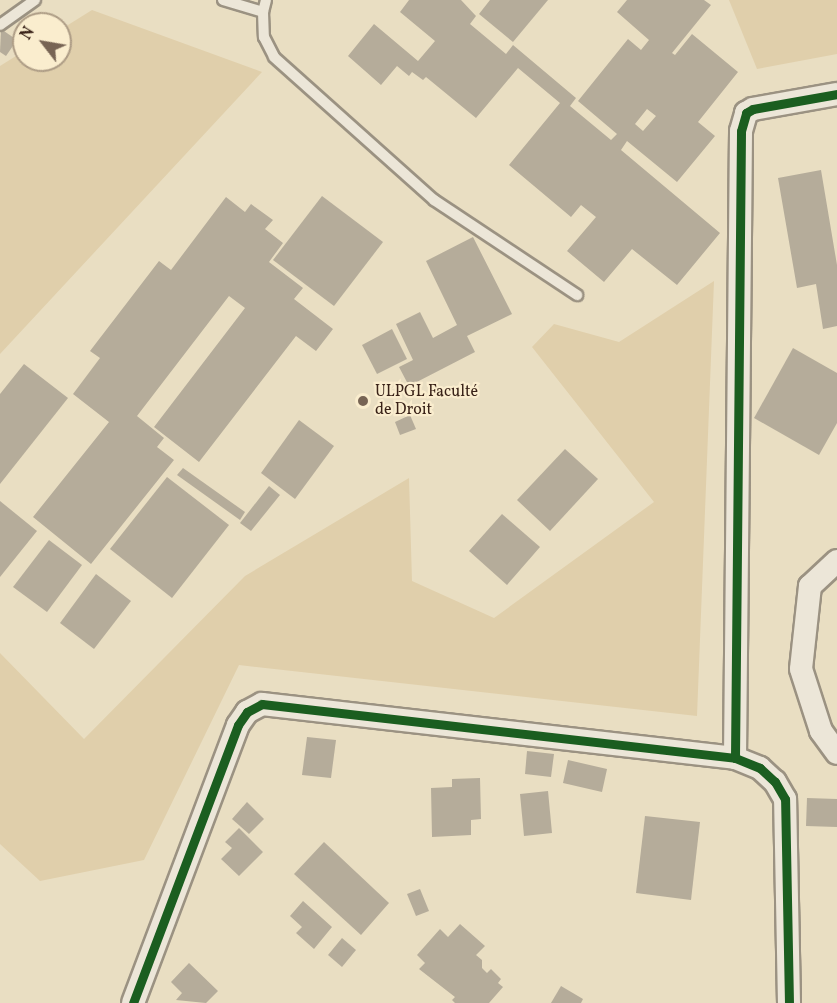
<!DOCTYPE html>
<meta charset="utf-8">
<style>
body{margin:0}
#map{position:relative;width:837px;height:1003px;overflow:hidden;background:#e9dec2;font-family:Vollkorn,serif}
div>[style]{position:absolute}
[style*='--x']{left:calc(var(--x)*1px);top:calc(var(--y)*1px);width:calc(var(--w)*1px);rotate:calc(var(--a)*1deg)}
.green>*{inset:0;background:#e0cfab}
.building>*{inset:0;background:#b5ac9a}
.roads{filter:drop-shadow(2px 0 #9b9282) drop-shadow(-2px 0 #9b9282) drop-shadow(0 2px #9b9282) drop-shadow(0 -2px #9b9282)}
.lane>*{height:10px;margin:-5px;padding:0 5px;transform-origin:5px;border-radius:5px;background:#ece6d8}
.street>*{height:22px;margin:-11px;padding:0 11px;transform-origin:11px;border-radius:11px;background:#ece6d8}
.cycleway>*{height:9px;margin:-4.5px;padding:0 4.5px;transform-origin:4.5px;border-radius:4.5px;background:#1b5e20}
.dots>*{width:16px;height:16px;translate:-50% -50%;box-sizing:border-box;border:3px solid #faedce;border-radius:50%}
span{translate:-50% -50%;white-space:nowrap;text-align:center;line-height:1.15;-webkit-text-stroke:4.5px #faedce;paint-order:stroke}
.poi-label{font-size:16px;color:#392218}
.left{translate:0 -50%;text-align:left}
.north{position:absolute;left:12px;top:12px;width:60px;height:60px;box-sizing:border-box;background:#faedce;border:2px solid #ad9c85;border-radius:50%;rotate:301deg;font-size:16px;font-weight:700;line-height:24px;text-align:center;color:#392218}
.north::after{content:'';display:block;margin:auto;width:21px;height:27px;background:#776454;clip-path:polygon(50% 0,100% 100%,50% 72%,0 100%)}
</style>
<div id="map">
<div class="green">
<i style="clip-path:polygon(729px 0,837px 0,837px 54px,757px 69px)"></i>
<i style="clip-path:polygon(92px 10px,262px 72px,0 354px,0 66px,24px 51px,24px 60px,60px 60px,60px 30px)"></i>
<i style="clip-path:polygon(714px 281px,697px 716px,239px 665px,144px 860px,40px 881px,0 844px,0 653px,84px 739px,245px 576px,409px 478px,412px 581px,494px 618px,654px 502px,532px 347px,554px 324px,619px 342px)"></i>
</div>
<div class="building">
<i style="clip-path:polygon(evenodd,409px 0,461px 0,476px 16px,470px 24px,506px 54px,513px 45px,576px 98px,570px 106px,611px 140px,617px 134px,578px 101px,628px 39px,641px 50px,649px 40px,617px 12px,627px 0,704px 0,711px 5px,672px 53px,675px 55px,692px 34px,738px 72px,698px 122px,715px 136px,677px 182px,627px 141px,621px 150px,720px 233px,677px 285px,632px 249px,604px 282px,567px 251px,596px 217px,581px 205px,571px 217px,509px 165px,560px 103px,518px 68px,476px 118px,426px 77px,423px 80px,412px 72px,409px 76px,397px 66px,381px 85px,348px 56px,374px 24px,418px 61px,435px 41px,400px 12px,409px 0,647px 109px,656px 116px,643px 131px,635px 124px,647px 109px)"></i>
<i style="clip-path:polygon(490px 0,548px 0,513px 42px,479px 14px)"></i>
<i style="clip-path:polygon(1px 29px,17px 40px,6px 56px,0 52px)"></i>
<i style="clip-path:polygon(821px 170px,837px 265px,837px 326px,823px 329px,816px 284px,797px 288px,778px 178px)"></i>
<i style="clip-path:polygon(322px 196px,383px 242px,334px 306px,273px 260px)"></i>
<i style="clip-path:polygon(226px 197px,245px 212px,251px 204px,273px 220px,265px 229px,283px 243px,269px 262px,303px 288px,294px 299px,333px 329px,316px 351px,296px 336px,199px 462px,154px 427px,245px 308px,229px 296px,137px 416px,164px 438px,157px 447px,174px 460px,91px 564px,33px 517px,109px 422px,73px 394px,100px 358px,90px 351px,159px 261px,171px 270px)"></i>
<i style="clip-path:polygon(473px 237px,512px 314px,467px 336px,475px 352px,409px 386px,399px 367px,413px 360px,396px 324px,420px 312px,433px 338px,457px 325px,426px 261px)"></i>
<i style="clip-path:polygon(392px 329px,407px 359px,377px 374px,362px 345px)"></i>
<i style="clip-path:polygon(793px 348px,837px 373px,837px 423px,819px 455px,754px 418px)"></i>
<i style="clip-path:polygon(24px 364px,68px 398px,0 484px,0 394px)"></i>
<i style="clip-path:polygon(410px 415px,416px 429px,400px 435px,395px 422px)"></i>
<i style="clip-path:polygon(299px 420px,334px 446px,295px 499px,261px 473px)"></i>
<i style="clip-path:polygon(565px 449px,598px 479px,550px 531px,517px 500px)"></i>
<i style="clip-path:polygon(183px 468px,245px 512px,240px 520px,177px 475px)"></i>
<i style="clip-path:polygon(167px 477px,229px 525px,172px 598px,110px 549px)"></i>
<i style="clip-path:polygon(269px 486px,280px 495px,251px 531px,240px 523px)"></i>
<i style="clip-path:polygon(0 501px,37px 531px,0 577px)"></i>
<i style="clip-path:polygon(502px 514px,540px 547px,507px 585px,469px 551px)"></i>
<i style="clip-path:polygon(49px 540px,82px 565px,47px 612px,13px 587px)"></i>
<i style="clip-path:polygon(96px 574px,131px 601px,94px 649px,60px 623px)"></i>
<i style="clip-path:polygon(307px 737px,336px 740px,331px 778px,302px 775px)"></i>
<i style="clip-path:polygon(527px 751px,554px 754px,551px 777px,525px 774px)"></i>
<i style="clip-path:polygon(568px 760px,607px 769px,602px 792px,563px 783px)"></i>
<i style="clip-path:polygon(480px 778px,481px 819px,471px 820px,471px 835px,432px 837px,431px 788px,452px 787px,452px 779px)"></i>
<i style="clip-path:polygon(548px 791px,552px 833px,524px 836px,520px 794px)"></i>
<i style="clip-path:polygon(807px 798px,837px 799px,837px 827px,806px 826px)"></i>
<i style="clip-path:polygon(247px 802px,264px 819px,249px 834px,232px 819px)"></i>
<i style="clip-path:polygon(645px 816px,700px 822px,691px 900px,636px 893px)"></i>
<i style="clip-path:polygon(239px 828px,263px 852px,239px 876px,221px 859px,232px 848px,225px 842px)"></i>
<i style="clip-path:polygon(324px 842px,389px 903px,361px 935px,294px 874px)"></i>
<i style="clip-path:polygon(420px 889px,429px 911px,416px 916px,407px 894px)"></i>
<i style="clip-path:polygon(303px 901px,332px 927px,314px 949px,296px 933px,302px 927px,290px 916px)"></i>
<i style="clip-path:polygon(460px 924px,485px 946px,476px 955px,482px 960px,482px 968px,487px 973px,491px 969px,501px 979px,498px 983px,503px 987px,489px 1003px,455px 1003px,452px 1000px,455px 997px,419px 969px,425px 963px,417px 955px,440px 929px,448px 937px)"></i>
<i style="clip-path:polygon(342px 938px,356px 950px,342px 967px,328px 955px)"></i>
<i style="clip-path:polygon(189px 963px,218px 991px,206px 1003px,176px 1000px,182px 993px,171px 982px)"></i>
<i style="clip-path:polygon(561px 986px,583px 999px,581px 1003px,551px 1003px)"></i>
</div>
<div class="roads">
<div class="lane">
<i style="--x:223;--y:0;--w:42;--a:16.7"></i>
<i style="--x:263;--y:12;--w:12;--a:-76"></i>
<i style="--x:263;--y:12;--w:25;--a:88"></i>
<i style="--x:264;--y:37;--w:22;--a:63"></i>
<i style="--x:274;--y:57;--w:215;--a:41.8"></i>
<i style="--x:434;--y:200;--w:172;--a:33.6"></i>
<i style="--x:0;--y:25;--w:43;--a:-35.5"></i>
</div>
<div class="street">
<i style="--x:837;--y:561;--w:37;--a:137"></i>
<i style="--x:810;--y:586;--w:83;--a:96.2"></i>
<i style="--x:801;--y:669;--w:65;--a:72.1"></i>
<i style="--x:821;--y:731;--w:27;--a:54"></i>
<i style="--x:133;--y:1003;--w:297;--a:-69.3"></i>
<i style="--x:238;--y:725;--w:16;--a:-55"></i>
<i style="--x:247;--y:712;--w:17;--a:-28"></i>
<i style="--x:262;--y:704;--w:476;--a:6.5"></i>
<i style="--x:789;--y:1003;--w:204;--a:-91.1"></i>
<i style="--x:785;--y:799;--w:20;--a:-120"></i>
<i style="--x:775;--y:782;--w:21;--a:-137"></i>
<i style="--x:760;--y:768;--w:27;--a:-158"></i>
<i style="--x:735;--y:758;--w:627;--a:-89.45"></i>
<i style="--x:741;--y:131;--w:19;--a:-74"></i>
<i style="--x:746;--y:113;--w:8;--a:-30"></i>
<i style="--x:753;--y:109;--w:85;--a:-10.1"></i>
</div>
</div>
<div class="cycleway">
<i style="--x:133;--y:1003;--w:297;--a:-69.3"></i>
<i style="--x:238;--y:725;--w:16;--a:-55"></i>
<i style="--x:247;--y:712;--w:17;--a:-28"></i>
<i style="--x:262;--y:704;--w:476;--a:6.5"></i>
<i style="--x:789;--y:1003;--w:204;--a:-91.1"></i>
<i style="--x:785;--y:799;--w:20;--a:-120"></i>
<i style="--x:775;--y:782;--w:21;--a:-137"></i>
<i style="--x:760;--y:768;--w:27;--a:-158"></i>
<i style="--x:735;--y:758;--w:627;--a:-89.45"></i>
<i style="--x:741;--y:131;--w:19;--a:-74"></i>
<i style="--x:746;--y:113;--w:8;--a:-30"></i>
<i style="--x:753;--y:109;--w:85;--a:-10.1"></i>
</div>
<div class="dots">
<i style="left:363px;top:401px;background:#776454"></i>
</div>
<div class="poi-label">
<span class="left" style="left:375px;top:401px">ULPGL Faculté<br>de Droit</span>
</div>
<div class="north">N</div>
</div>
